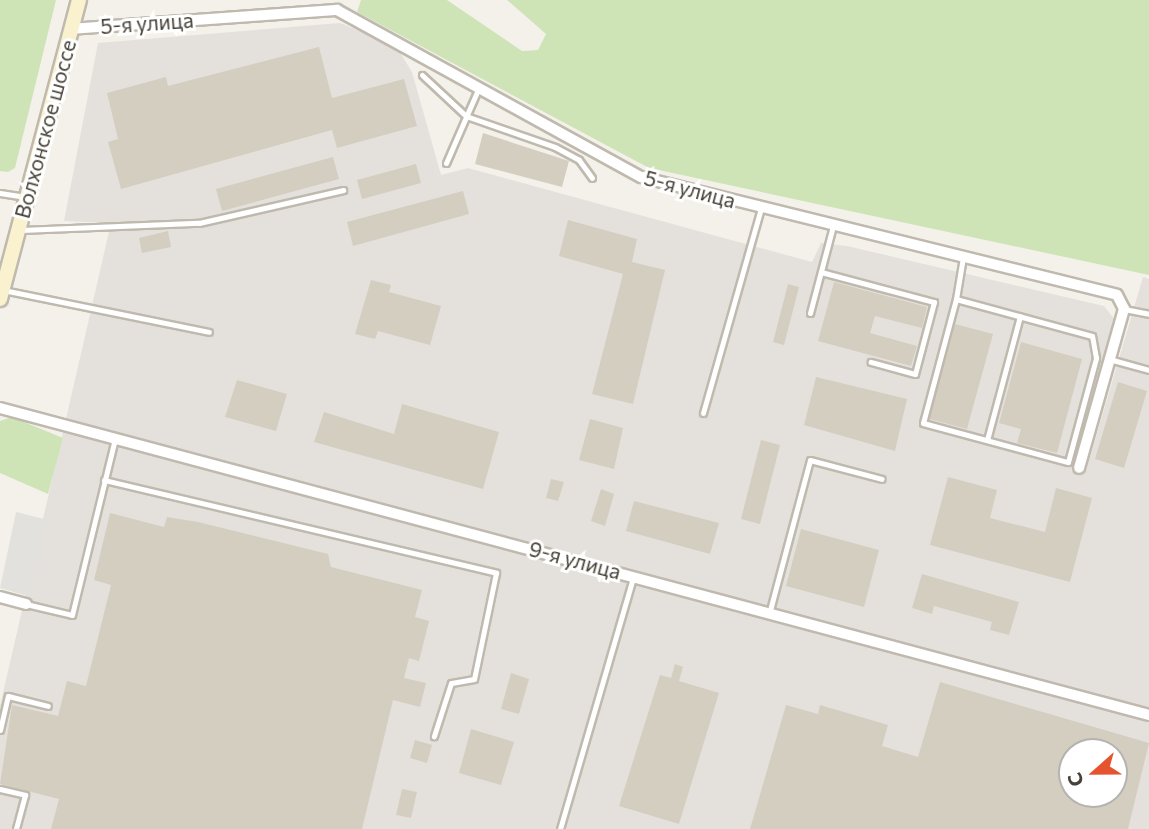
<!DOCTYPE html>
<meta charset="utf-8">
<style>
body{margin:0}
#map{position:relative;width:1149px;height:829px;overflow:hidden;background:#f4f1eb;font-family:Commissioner,sans-serif}
div>[style]{position:absolute}
[style*='--x']{left:calc(var(--x)*1px);top:calc(var(--y)*1px);width:calc(var(--w)*1px);rotate:calc(var(--a)*1deg)}
.industrial>*{inset:0;background:#e4e0dc}
.green>*{inset:0;background:#cee4b7}
.parking>*{inset:0;background:#e3e1de}
.building>*{inset:0;background:#d4cec1}
.roads{filter:drop-shadow(2px 0 #bfb9ae) drop-shadow(-2px 0 #bfb9ae) drop-shadow(0 2px #bfb9ae) drop-shadow(0 -2px #bfb9ae)}
.service>*{height:5px;margin:-2.5px;padding:0 2.5px;transform-origin:2.5px;border-radius:2.5px;background:#fff}
.minor>*{height:10px;margin:-5px;padding:0 5px;transform-origin:5px;border-radius:5px;background:#fff}
.secondary>*{height:14px;margin:-7px;padding:0 7px;transform-origin:7px;border-radius:7px;background:#faf1ce}
span{translate:-50% -50%;white-space:nowrap;text-align:center;line-height:1.15;-webkit-text-stroke:6px #fff;paint-order:stroke}
.street-label{font-size:21px;color:#474239}
.north{position:absolute;left:1058px;top:738px;width:70px;height:70px;box-sizing:border-box;background:#fff;border:2px solid #b5b3b0;border-radius:50%;rotate:249deg;font-size:19px;font-weight:700;line-height:28px;text-align:center;color:#474239}
.north::after{content:'';display:block;margin:auto;width:24px;height:32px;background:#e6532f;clip-path:polygon(50% 0,100% 100%,50% 72%,0 100%)}
</style>
<div id="map">
<div class="industrial">
<i style="clip-path:polygon(evenodd,340px 23px,396px 46px,412px 72px,441px 175px,468px 168px,812px 262px,821px 243px,847px 246px,1104px 306px,1115px 320px,1071px 471px,1085px 474px,1143px 277px,1149px 279px,1149px 829px,0 829px,0 706px,111px 223px,64px 221px,98px 43px,340px 23px,1072px 752px,1114px 752px,1114px 794px,1072px 794px,1072px 752px)"></i>
</div>
<div class="green">
<i style="clip-path:polygon(0 0,56px 0,15px 168px,8px 172px,0 171px)"></i>
<i style="clip-path:polygon(361px 0,447px 0,522px 51px,538px 50px,546px 34px,507px 0,1149px 0,1149px 275px,649px 168px,357px 12px)"></i>
<i style="clip-path:polygon(12px 417px,63px 438px,48px 494px,0 473px,0 421px)"></i>
</div>
<div class="parking">
<i style="clip-path:polygon(16px 512px,48px 520px,28px 596px,0 588px)"></i>
</div>
<div class="building">
<i style="clip-path:polygon(319px 47px,332px 98px,404px 79px,417px 126px,337px 148px,332px 130px,121px 189px,108px 142px,118px 139px,107px 93px,166px 77px,168px 86px)"></i>
<i style="clip-path:polygon(483px 133px,569px 161px,562px 187px,475px 164px)"></i>
<i style="clip-path:polygon(333px 157px,339px 179px,222px 211px,216px 189px)"></i>
<i style="clip-path:polygon(416px 164px,421px 183px,362px 199px,357px 180px)"></i>
<i style="clip-path:polygon(463px 191px,469px 214px,353px 246px,347px 222px)"></i>
<i style="clip-path:polygon(568px 220px,637px 239px,632px 262px,665px 270px,633px 404px,592px 394px,623px 274px,559px 256px)"></i>
<i style="clip-path:polygon(168px 231px,171px 247px,142px 253px,139px 238px)"></i>
<i style="clip-path:polygon(371px 280px,391px 285px,389px 292px,441px 306px,430px 345px,378px 331px,375px 339px,355px 334px)"></i>
<i style="clip-path:polygon(834px 282px,927px 307px,922px 328px,875px 316px,870px 333px,917px 346px,911px 366px,818px 341px)"></i>
<i style="clip-path:polygon(788px 284px,799px 287px,784px 345px,773px 342px)"></i>
<i style="clip-path:polygon(955px 324px,993px 334px,967px 429px,929px 419px)"></i>
<i style="clip-path:polygon(1021px 342px,1082px 359px,1057px 453px,1017px 443px,1021px 429px,999px 423px)"></i>
<i style="clip-path:polygon(816px 377px,907px 399px,895px 451px,804px 425px)"></i>
<i style="clip-path:polygon(237px 380px,287px 394px,276px 431px,225px 417px)"></i>
<i style="clip-path:polygon(1118px 382px,1147px 391px,1124px 468px,1095px 459px)"></i>
<i style="clip-path:polygon(402px 404px,499px 432px,483px 489px,314px 442px,324px 412px,394px 434px)"></i>
<i style="clip-path:polygon(590px 419px,623px 428px,614px 469px,579px 460px)"></i>
<i style="clip-path:polygon(761px 440px,780px 445px,760px 524px,741px 519px)"></i>
<i style="clip-path:polygon(948px 477px,997px 490px,990px 518px,1045px 532px,1056px 488px,1092px 498px,1070px 582px,930px 545px)"></i>
<i style="clip-path:polygon(551px 479px,564px 482px,558px 501px,546px 498px)"></i>
<i style="clip-path:polygon(601px 489px,614px 494px,605px 526px,591px 521px)"></i>
<i style="clip-path:polygon(634px 501px,719px 523px,710px 554px,626px 531px)"></i>
<i style="clip-path:polygon(110px 513px,164px 527px,167px 517px,198px 522px,328px 554px,331px 567px,422px 590px,415px 617px,429px 621px,419px 661px,409px 658px,404px 678px,426px 683px,420px 707px,393px 700px,362px 829px,51px 829px,59px 799px,0 784px,12px 705px,58px 716px,67px 681px,86px 686px,111px 585px,94px 580px)"></i>
<i style="clip-path:polygon(801px 529px,879px 550px,864px 607px,786px 586px)"></i>
<i style="clip-path:polygon(922px 574px,1019px 602px,1009px 635px,990px 630px,992px 622px,934px 606px,932px 614px,912px 608px)"></i>
<i style="clip-path:polygon(675px 664px,683px 667px,679px 681px,719px 693px,679px 824px,619px 806px,660px 675px,671px 678px)"></i>
<i style="clip-path:polygon(511px 673px,529px 679px,519px 714px,501px 709px)"></i>
<i style="clip-path:polygon(evenodd,940px 682px,1149px 743px,1128px 829px,750px 829px,786px 705px,818px 714px,820px 705px,888px 725px,882px 746px,918px 757px,940px 682px,1072px 752px,1114px 752px,1114px 794px,1072px 794px,1072px 752px)"></i>
<i style="clip-path:polygon(471px 729px,514px 742px,501px 785px,459px 773px)"></i>
<i style="clip-path:polygon(415px 740px,432px 745px,427px 763px,410px 758px)"></i>
<i style="clip-path:polygon(402px 789px,417px 792px,411px 818px,396px 815px)"></i>
</div>
<div class="roads">
<div class="service">
<i style="--x:422;--y:75;--w:60;--a:43"></i>
<i style="--x:466;--y:116;--w:94;--a:19.2"></i>
<i style="--x:555;--y:147;--w:27;--a:28"></i>
<i style="--x:579;--y:160;--w:22;--a:54"></i>
<i style="--x:446;--y:163;--w:83;--a:-66.5"></i>
<i style="--x:0;--y:193;--w:26;--a:9"></i>
<i style="--x:21;--y:230;--w:178;--a:-2.3"></i>
<i style="--x:199;--y:223;--w:148;--a:-12.9"></i>
<i style="--x:821;--y:272;--w:117;--a:14.9"></i>
<i style="--x:934;--y:302;--w:74;--a:104.8"></i>
<i style="--x:915;--y:374;--w:46;--a:-164.7"></i>
<i style="--x:3;--y:290;--w:210;--a:11.5"></i>
<i style="--x:956;--y:299;--w:128;--a:104.9"></i>
<i style="--x:923;--y:423;--w:150;--a:15.1"></i>
<i style="--x:1068;--y:462;--w:108;--a:-74.9"></i>
<i style="--x:1096;--y:358;--w:22;--a:-100"></i>
<i style="--x:1092;--y:336;--w:141;--a:-164.8"></i>
<i style="--x:956;--y:299;--w:43;--a:-80.5"></i>
<i style="--x:1124;--y:309;--w:25;--a:11"></i>
<i style="--x:810;--y:313;--w:90;--a:-75.2"></i>
<i style="--x:1109;--y:359;--w:41;--a:15.4"></i>
<i style="--x:703;--y:413;--w:213;--a:-74.2"></i>
<i style="--x:987;--y:440;--w:128;--a:-75.1"></i>
<i style="--x:104;--y:480;--w:403;--a:13.3"></i>
<i style="--x:496;--y:573;--w:108;--a:101.7"></i>
<i style="--x:474;--y:679;--w:23;--a:170"></i>
<i style="--x:451;--y:683;--w:56;--a:107.8"></i>
<i style="--x:26;--y:604;--w:47;--a:13.4"></i>
<i style="--x:72;--y:615;--w:181;--a:-76.3"></i>
<i style="--x:769;--y:614;--w:159;--a:-75.1"></i>
<i style="--x:810;--y:460;--w:74;--a:14.8"></i>
<i style="--x:0;--y:730;--w:35;--a:-77"></i>
<i style="--x:8;--y:696;--w:41;--a:14"></i>
<i style="--x:0;--y:789;--w:26;--a:13"></i>
<i style="--x:25;--y:795;--w:35;--a:105"></i>
<i style="--x:560;--y:829;--w:262;--a:-73.8"></i>
</div>
<div class="minor">
<i style="--x:71;--y:29;--w:267;--a:-4.1"></i>
<i style="--x:337;--y:10;--w:347;--a:28.8"></i>
<i style="--x:641;--y:177;--w:490;--a:13.9"></i>
<i style="--x:1117;--y:295;--w:16;--a:63"></i>
<i style="--x:1124;--y:309;--w:165;--a:105.8"></i>
<i style="--x:0;--y:408;--w:1189;--a:14.96"></i>
<i style="--x:0;--y:597;--w:27;--a:15"></i>
</div>
<div class="secondary">
<i style="--x:0;--y:299;--w:309;--a:-75.2"></i>
</div>
</div>
<div class="street-label">
<span style="left:147px;top:23px;rotate:-4deg">5-я улица</span>
<span style="left:45px;top:129px;rotate:-75deg">Волхонское шоссе</span>
<span style="left:690px;top:189px;rotate:15deg">5-я улица</span>
<span style="left:575px;top:560px;rotate:15deg">9-я улица</span>
</div>
<div class="north">С</div>
</div>
